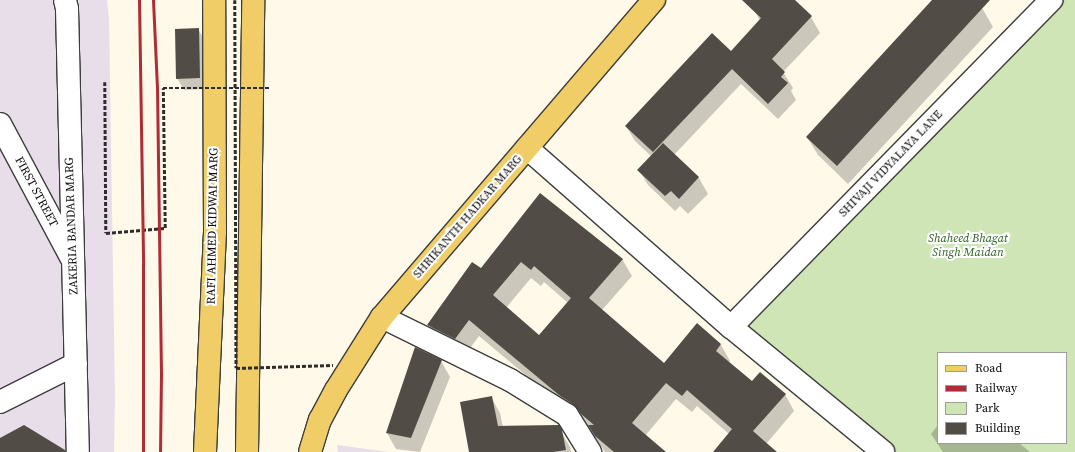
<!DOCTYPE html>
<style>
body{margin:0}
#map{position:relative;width:1075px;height:452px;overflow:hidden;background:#fef9e9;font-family:"Source Serif 4",serif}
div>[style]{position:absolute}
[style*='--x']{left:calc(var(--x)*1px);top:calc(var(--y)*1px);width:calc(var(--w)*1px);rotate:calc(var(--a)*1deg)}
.industrial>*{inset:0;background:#e8dee9}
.green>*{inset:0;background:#cfe5b6}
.shadow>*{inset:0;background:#0003}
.building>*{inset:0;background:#524c47}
.path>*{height:2.5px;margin-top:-1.25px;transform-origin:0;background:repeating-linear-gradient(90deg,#2c2c2c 0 4px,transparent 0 6px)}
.roads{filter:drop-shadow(1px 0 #3d3d3d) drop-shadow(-1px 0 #3d3d3d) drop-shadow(0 1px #3d3d3d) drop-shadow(0 -1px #3d3d3d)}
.minor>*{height:22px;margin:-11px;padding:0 11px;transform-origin:11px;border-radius:11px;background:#fff}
.major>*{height:22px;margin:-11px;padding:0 11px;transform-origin:11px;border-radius:11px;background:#f0cd66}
.rail>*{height:3px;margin:-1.5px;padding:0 1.5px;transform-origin:1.5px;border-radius:1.5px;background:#b12c33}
.path-bridge>*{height:2.5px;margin-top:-1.25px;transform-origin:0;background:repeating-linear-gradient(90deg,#2c2c2c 0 4px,transparent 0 6px)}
span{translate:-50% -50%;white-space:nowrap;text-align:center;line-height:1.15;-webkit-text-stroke:4px #fff;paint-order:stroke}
.street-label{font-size:12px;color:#0a0a0a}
.park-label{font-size:12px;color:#2d5d20;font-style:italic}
.legend{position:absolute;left:937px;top:352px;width:130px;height:92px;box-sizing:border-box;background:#fff;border:1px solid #9d9d9d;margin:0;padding:5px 7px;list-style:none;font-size:12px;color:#0a0a0a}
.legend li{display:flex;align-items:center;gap:8px;height:20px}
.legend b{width:20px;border:1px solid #9d9d9d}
</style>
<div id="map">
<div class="industrial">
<i style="clip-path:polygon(0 0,107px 0,109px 19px,115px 398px,114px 452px,0 452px)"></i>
<i style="clip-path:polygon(337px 445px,389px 452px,338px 452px)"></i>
</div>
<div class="green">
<i style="clip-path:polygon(evenodd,1057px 0,1075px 0,1075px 452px,883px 452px,737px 327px,1057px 0,938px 353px,1066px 353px,1066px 443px,938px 443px,938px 353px)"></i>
</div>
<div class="shadow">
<i style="clip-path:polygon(763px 0,793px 0,811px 17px,820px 33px,783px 72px,793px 88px,791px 91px,796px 100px,778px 119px,741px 84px,674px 155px,699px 178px,708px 194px,688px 214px,680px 206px,675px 211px,648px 185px,639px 170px,651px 156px,635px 141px,626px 126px,731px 52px,760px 21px,754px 10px)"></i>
<i style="clip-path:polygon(934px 0,973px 0,982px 8px,993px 27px,848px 184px,818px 155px,807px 137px)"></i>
<i style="clip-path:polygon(198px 29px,205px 41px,206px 89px,184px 90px,177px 78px)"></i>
<i style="clip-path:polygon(evenodd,541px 194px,622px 259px,632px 276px,602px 310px,664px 364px,698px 325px,721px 345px,730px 361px,729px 363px,752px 383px,785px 394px,794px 411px,766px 444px,775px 452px,718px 452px,729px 434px,697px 406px,692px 412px,676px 399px,645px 436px,665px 452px,605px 452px,584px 421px,570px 412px,479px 336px,465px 355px,438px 342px,429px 325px,481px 270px,541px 194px,531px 278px,541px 286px,544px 282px,568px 303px,539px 336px,506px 308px,531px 278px)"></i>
<i style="clip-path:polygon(415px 348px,441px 361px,450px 377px,420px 452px,396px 449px,387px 433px)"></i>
<i style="clip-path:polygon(491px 397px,500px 413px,503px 427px,558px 426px,570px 447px,571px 452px,470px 452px)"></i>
<i style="clip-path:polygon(938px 425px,938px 443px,1019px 443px,1030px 452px,943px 452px,931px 434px)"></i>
</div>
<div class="building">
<i style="clip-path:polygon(742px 0,795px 0,812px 16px,772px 59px,785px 72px,781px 77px,788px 83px,768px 104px,732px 69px,653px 152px,625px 126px,712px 33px,731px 51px,761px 18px)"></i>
<i style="clip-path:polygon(932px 0,990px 0,837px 166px,806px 137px)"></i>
<i style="clip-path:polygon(199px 28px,200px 78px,176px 79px,175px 29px)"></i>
<i style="clip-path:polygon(663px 143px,699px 177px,679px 199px,671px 191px,665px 196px,637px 170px)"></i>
<i style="clip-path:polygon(evenodd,540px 193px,623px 259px,589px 298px,664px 363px,697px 323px,721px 344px,716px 351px,752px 381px,760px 372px,786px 394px,753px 431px,777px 452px,713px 452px,732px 429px,687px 390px,682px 396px,666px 383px,632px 423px,666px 452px,614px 452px,595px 436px,588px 425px,594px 425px,581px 414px,574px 405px,559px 395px,469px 320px,455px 339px,427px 325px,472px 262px,481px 268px,540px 193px,521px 262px,531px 270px,534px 266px,571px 298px,539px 335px,493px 295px,521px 262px)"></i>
<i style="clip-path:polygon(415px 347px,442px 360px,411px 438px,386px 433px)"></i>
<i style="clip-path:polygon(492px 396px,498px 426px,559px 425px,562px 430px,566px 450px,553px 452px,469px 452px,460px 402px)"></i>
<i style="clip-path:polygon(24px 425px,65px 450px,66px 452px,0 452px,0 438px)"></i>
</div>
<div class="path">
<i style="--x:105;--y:82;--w:151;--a:89.6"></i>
<i style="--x:106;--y:233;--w:59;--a:-4.8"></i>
<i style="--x:165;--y:228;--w:140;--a:-90.8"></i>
</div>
<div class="roads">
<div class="minor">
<i style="--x:65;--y:0;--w:9;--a:77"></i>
<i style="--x:67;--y:9;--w:443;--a:88.6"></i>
<i style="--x:0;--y:124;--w:151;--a:61.9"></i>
<i style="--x:527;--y:148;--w:271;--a:41.3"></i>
<i style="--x:731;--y:327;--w:197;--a:39.4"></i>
<i style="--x:382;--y:317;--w:143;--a:26.2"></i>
<i style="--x:510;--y:380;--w:67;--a:31.6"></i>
<i style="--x:567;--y:415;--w:44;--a:58.1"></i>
<i style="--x:731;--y:327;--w:458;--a:-45.6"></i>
<i style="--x:0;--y:402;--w:85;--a:-26.6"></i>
</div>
<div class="major">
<i style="--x:205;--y:452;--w:220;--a:-87.4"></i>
<i style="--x:215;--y:232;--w:232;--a:-90.2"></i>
<i style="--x:247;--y:452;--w:452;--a:-89.2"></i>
<i style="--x:310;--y:452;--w:34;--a:-73"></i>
<i style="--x:320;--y:420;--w:34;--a:-62"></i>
<i style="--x:336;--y:390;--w:86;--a:-57.8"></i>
<i style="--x:382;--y:317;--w:418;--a:-49.4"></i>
</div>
</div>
<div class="rail">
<i style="--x:139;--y:0;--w:264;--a:89.1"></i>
<i style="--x:143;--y:264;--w:188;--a:90"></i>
<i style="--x:153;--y:0;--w:87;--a:87.4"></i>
<i style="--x:157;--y:87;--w:286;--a:89.2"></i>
<i style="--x:161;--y:373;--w:79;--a:90.7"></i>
</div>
<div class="path-bridge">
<i style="--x:235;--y:0;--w:368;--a:89.8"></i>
<i style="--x:236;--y:368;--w:97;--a:-1.8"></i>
<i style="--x:163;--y:88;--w:106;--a:0"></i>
</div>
<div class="street-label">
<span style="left:891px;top:164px;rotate:-46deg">SHIVAJI VIDYALAYA LANE</span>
<span style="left:36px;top:192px;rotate:62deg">FIRST STREET</span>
<span style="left:468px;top:217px;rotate:-49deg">SHRIKANTH HADKAR MARG</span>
<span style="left:72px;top:226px;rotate:-92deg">ZAKERIA BANDAR MARG</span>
<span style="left:213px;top:226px;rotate:-89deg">RAFI AHMED KIDWAI MARG</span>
</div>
<div class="park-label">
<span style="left:968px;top:246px">Shaheed Bhagat<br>Singh Maidan</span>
</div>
<ul class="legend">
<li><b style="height:5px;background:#f0cd66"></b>Road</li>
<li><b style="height:5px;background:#b12c33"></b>Railway</li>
<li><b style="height:11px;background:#cfe5b6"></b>Park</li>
<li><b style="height:11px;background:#524c47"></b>Building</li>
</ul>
</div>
